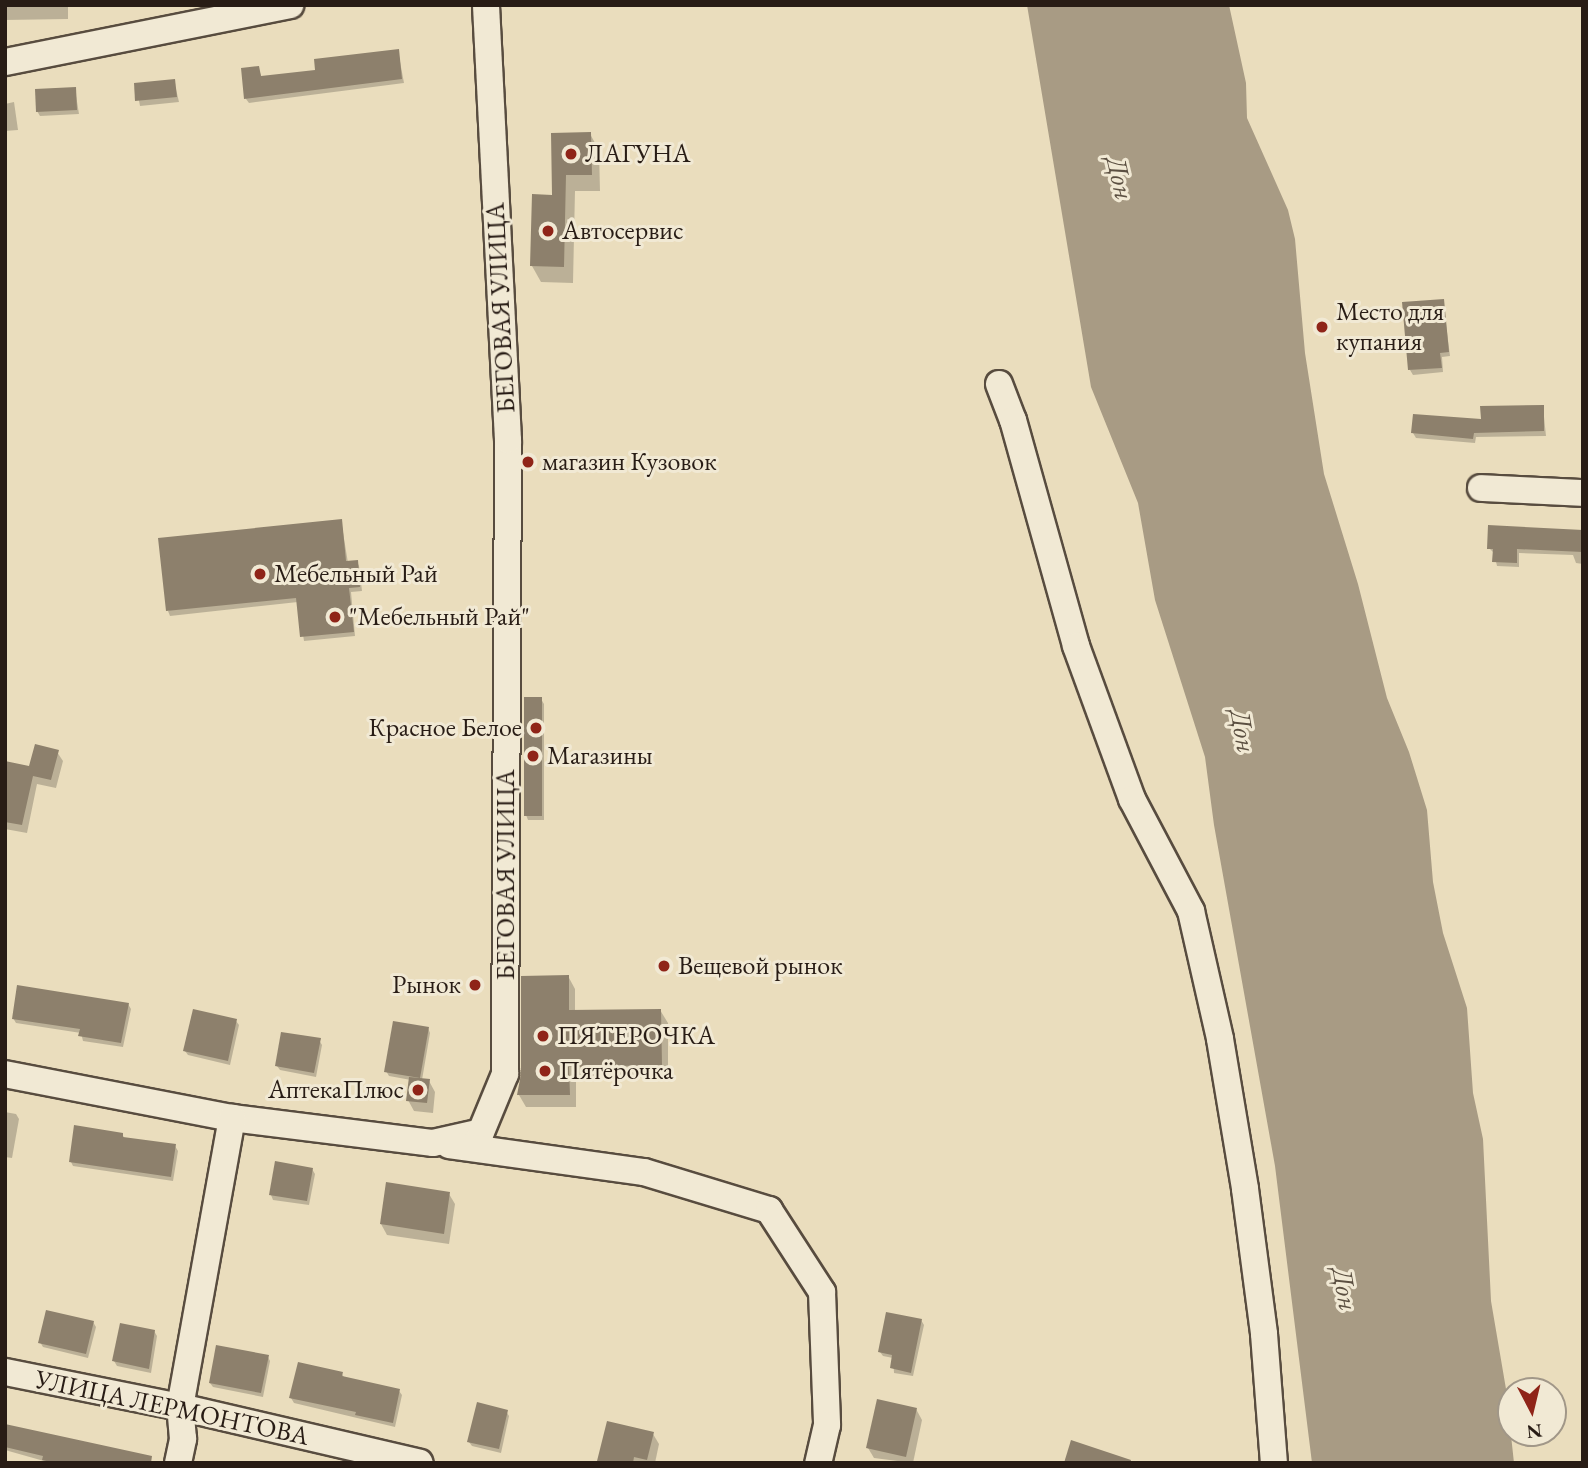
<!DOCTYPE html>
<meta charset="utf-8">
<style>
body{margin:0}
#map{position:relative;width:1588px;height:1468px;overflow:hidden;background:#eaddbd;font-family:"EB Garamond",serif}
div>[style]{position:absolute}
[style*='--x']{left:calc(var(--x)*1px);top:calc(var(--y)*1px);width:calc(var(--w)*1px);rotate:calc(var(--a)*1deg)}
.water>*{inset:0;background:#a89b84}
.shadow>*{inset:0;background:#0003}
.building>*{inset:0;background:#8d806c}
.roads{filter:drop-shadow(2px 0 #584c3f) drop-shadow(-2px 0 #584c3f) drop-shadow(0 2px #584c3f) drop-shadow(0 -2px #584c3f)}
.minor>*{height:26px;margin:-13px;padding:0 13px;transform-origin:13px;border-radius:13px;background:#f1e9d4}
.dots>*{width:19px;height:19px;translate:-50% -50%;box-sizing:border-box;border:4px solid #f1e9d4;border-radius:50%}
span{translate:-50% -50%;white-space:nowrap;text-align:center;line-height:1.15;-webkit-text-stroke:6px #f1e9d4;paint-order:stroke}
.poi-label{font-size:26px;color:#281c15}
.left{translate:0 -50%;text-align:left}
.right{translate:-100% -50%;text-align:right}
.street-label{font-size:26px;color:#281c15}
.water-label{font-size:28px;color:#5b4f41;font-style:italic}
.frame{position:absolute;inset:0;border:7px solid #281c15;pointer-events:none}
.north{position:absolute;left:1497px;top:1377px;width:70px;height:70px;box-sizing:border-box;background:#f1e9d4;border:2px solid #a19788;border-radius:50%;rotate:173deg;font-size:19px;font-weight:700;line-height:28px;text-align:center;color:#281c15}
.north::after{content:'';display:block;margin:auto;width:24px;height:32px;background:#8f2418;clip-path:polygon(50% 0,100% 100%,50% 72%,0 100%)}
</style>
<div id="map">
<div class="water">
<i style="clip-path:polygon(1027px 5px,1229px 5px,1246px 83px,1247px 118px,1288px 210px,1295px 239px,1305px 353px,1324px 474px,1358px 584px,1387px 698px,1409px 752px,1427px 810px,1433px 882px,1443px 933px,1467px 1008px,1473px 1093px,1483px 1139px,1491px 1301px,1506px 1389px,1514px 1463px,1312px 1463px,1275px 1166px,1214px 825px,1205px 757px,1155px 600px,1138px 503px,1091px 387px)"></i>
</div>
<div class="shadow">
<i style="clip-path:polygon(5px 5px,68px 5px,68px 19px,5px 20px)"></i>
<i style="clip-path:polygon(398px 51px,404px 83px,249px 103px,246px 99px,243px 69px,258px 68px,262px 78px,317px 71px)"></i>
<i style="clip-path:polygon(174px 81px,179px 102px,140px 106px,136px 85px)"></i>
<i style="clip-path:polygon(75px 89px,79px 114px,40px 116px,37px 111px)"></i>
<i style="clip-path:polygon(14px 102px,18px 130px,5px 131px,5px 104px)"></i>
<i style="clip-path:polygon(590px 134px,599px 150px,600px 191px,575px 191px,573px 283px,541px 282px,532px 266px,554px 197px,553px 135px)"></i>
<i style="clip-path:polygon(1443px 300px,1450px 356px,1442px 357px,1443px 372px,1413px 375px,1410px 370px)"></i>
<i style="clip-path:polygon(1543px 407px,1546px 436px,1476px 437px,1475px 443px,1416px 438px,1413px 433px)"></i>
<i style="clip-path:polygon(341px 520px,348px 563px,357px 562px,359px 566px,362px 591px,351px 592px,355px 636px,304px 641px,298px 602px,170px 616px,168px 611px)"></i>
<i style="clip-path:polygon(1583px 533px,1583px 564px,1576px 563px,1573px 555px,1519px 553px,1519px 567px,1497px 566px,1494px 553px,1489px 548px)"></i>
<i style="clip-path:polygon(541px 699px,544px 704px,544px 820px,528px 820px,526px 815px)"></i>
<i style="clip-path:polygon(57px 752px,63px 761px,56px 788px,37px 784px,27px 833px,5px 829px,5px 763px,30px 768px)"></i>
<i style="clip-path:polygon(568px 976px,575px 989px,575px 1012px,660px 1010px,668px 1023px,668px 1077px,576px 1079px,576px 1107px,526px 1107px,519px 1095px,522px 1074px)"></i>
<i style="clip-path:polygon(128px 1004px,131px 1009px,123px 1047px,83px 1041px,81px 1033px,16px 1023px,13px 1018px)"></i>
<i style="clip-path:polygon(236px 1021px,239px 1025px,230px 1065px,188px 1055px,185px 1051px)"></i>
<i style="clip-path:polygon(428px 1028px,430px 1033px,422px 1080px,429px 1081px,435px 1092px,433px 1113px,414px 1111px,408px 1100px,411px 1080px,389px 1076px,386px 1071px)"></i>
<i style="clip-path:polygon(319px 1040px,322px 1045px,316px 1077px,280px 1070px,277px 1066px)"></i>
<i style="clip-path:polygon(5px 1112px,16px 1114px,19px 1119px,12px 1158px,5px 1157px)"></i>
<i style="clip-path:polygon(122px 1134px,125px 1139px,175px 1146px,178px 1151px,173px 1181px,73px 1166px,71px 1162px)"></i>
<i style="clip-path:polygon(312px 1169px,315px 1174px,309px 1205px,273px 1200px,271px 1195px)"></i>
<i style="clip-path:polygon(449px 1194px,455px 1204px,449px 1244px,387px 1235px,381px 1224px)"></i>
<i style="clip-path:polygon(921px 1320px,924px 1325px,913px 1376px,894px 1373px,893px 1358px,883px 1356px,880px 1352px)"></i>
<i style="clip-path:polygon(93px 1322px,96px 1327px,88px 1358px,43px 1347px,40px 1342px)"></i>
<i style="clip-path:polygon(154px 1331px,157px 1336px,151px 1373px,117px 1366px,114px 1361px)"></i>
<i style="clip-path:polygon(268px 1357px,270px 1361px,263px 1397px,213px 1387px,210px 1383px)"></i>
<i style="clip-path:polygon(342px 1374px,345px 1379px,399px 1391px,402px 1395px,395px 1427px,294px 1403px,291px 1398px)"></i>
<i style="clip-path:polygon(916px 1409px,922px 1420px,913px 1463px,874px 1458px,868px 1448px)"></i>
<i style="clip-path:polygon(506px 1411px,509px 1416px,501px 1453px,472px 1446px,469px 1442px)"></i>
<i style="clip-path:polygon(5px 1425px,144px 1463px,51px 1463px,5px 1450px)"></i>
<i style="clip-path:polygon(653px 1434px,659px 1444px,655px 1463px,599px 1460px)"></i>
</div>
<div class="building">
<i style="clip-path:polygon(399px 49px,402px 79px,244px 99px,241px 68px,259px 66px,261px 76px,315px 70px,314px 59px)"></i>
<i style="clip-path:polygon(175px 79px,177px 97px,135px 101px,134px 83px)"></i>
<i style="clip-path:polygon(76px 87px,77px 110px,36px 112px,35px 89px)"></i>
<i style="clip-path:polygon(591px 132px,592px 175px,566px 175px,564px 267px,530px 266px,532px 194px,552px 195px,551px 133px)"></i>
<i style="clip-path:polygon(1444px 299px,1449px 352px,1440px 353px,1442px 368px,1408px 370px,1402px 302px)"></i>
<i style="clip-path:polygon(1544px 405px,1544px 431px,1474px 433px,1473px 439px,1411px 433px,1413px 414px,1481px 419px,1480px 406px)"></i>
<i style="clip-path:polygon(342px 519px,346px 561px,358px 560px,360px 587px,349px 588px,354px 632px,300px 637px,296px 598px,166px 611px,158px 538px)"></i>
<i style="clip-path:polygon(1488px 525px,1583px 530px,1583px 552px,1517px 549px,1517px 563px,1492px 562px,1493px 549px,1487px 549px)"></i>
<i style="clip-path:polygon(524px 697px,542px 697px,542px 816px,524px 816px)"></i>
<i style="clip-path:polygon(35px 744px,59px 750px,51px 780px,33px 776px,22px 825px,5px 822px,5px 761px,29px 766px)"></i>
<i style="clip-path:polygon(569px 975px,569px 1010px,661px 1009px,662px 1065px,569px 1067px,570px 1095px,517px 1095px,521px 1074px,521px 976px)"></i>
<i style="clip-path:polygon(17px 985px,129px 1003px,121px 1043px,78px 1036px,80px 1029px,12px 1019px)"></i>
<i style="clip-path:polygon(193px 1009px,237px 1019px,228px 1061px,183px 1051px)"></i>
<i style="clip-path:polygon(393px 1021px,429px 1027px,420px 1078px,384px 1072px)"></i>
<i style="clip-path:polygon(281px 1032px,321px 1038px,314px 1073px,275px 1066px)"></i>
<i style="clip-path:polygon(409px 1077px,430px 1079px,427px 1103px,406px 1101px)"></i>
<i style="clip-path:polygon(74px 1125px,123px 1133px,123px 1137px,176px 1144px,171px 1177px,69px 1162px)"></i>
<i style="clip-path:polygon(275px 1161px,313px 1168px,307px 1201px,269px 1195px)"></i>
<i style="clip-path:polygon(386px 1182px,450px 1192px,444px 1234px,380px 1224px)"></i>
<i style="clip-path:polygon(46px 1310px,94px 1321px,86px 1354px,38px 1343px)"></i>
<i style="clip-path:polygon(886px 1312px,922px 1319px,911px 1373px,890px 1368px,892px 1355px,878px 1352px)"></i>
<i style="clip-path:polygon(120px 1323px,155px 1330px,149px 1369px,112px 1361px)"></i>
<i style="clip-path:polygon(216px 1345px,269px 1355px,261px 1393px,209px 1383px)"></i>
<i style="clip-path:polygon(298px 1362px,343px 1372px,342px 1376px,400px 1389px,393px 1423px,355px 1415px,356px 1412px,289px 1398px)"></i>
<i style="clip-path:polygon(877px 1399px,917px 1408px,906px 1457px,866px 1448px)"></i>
<i style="clip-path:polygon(477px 1402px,508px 1410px,499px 1449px,467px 1442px)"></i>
<i style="clip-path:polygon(607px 1421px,654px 1432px,647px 1460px,634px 1457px,633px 1463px,597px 1461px)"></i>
<i style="clip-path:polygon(5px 1424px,152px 1456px,151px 1463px,55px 1463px,42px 1460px,43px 1456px,5px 1447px)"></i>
<i style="clip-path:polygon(1071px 1440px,1131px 1460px,1130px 1463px,1064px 1463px)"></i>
</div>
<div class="roads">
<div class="minor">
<i style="--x:5;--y:62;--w:291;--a:-11.3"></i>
<i style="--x:999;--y:384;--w:39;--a:69"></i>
<i style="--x:1013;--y:420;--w:235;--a:74.4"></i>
<i style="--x:1076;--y:646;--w:163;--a:69.9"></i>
<i style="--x:1132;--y:799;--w:127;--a:62.2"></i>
<i style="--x:1191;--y:911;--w:131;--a:77.2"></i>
<i style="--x:1220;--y:1039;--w:152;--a:80.5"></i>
<i style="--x:1245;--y:1189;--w:146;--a:82.5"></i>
<i style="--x:1264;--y:1334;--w:129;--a:85.6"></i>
<i style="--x:1481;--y:488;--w:102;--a:2.8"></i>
<i style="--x:5;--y:1074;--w:231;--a:11"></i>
<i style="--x:232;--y:1118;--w:203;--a:7.1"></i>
<i style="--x:433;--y:1143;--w:49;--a:-12.9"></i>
<i style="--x:481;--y:1132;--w:63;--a:-67.5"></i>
<i style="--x:505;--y:1074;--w:634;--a:-89.73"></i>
<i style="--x:508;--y:440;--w:436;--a:-92.9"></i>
<i style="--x:449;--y:1145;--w:197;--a:7.9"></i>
<i style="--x:644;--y:1172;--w:131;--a:16.9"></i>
<i style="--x:769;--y:1210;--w:98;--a:57.1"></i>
<i style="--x:822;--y:1292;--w:133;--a:87.8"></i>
<i style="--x:827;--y:1425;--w:39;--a:103"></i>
<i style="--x:5;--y:1372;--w:178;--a:11.3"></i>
<i style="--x:180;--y:1407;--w:246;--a:13.1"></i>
<i style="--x:178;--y:1463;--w:25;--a:-78"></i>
<i style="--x:183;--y:1439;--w:32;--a:-95"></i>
<i style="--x:180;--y:1407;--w:294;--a:-79.8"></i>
</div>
</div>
<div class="dots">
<i style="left:571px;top:154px;background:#8f2418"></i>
<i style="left:548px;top:231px;background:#8f2418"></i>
<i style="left:1322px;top:327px;background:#8f2418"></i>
<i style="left:528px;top:462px;background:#8f2418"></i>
<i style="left:260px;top:574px;background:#8f2418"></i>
<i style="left:335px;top:617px;background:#8f2418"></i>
<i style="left:536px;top:728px;background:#8f2418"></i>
<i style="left:533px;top:756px;background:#8f2418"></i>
<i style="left:664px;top:966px;background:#8f2418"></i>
<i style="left:475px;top:985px;background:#8f2418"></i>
<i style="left:543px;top:1036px;background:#8f2418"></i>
<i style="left:545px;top:1071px;background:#8f2418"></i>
<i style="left:418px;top:1090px;background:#8f2418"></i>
</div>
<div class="poi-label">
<span class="left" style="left:585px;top:154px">ЛАГУНА</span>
<span class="left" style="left:562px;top:231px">Автосервис</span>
<span class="left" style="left:1336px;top:327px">Место для<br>купания</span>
<span class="left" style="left:542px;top:462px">магазин Кузовок</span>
<span class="left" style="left:274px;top:574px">Мебельный Рай</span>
<span class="left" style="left:349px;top:617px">"Мебельный Рай"</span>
<span class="right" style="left:522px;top:728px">Красное Белое</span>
<span class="left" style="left:547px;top:756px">Магазины</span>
<span class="left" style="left:678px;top:966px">Вещевой рынок</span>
<span class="right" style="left:461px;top:985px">Рынок</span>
<span class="left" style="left:557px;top:1036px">ПЯТЕРОЧКА</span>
<span class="left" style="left:559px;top:1071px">Пятёрочка</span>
<span class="right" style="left:404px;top:1090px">АптекаПлюс</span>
</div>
<div class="street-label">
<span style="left:501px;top:308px;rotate:-93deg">БЕГОВАЯ УЛИЦА</span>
<span style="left:506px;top:875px;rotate:-90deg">БЕГОВАЯ УЛИЦА</span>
<span style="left:172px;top:1408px;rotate:12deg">УЛИЦА ЛЕРМОНТОВА</span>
</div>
<div class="water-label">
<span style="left:1121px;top:178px;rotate:77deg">Дон</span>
<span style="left:1244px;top:731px;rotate:80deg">Дон</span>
<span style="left:1346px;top:1289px;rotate:80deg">Дон</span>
</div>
<div class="frame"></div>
<div class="north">N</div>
</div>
